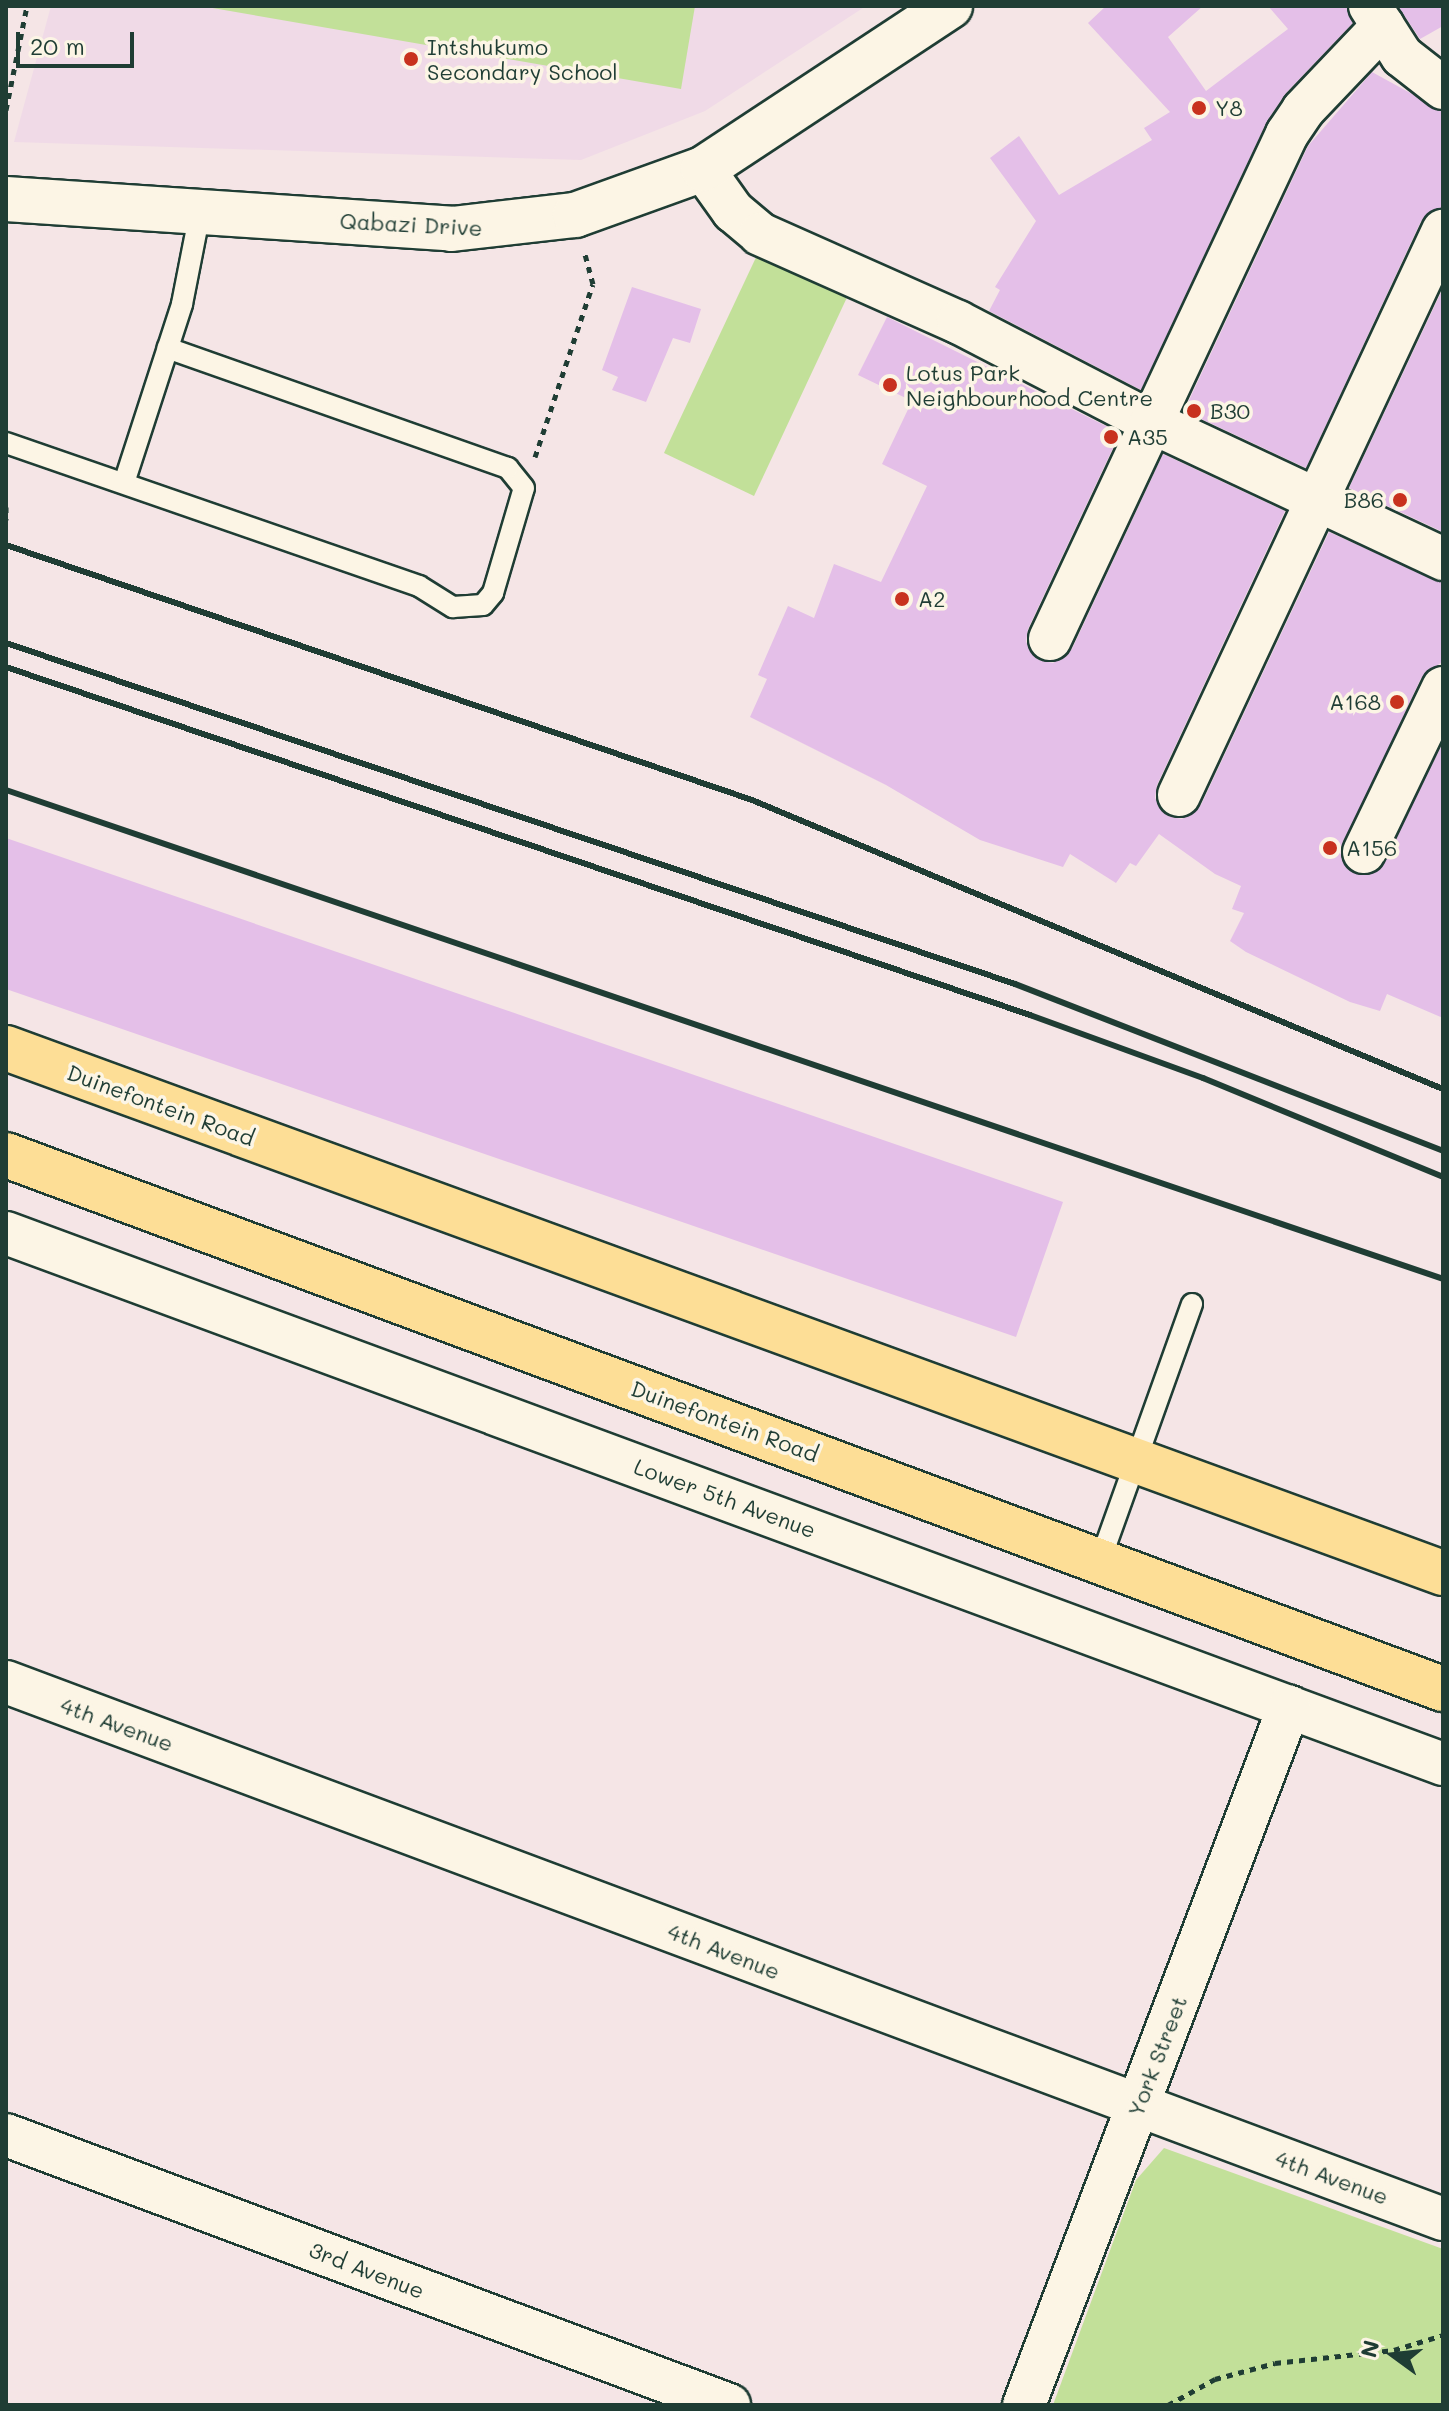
<!DOCTYPE html>
<style>
body{margin:0}
#map{position:relative;width:1449px;height:2411px;overflow:hidden;background:#f5e5e6;font-family:Mali,sans-serif}
div>[style]{position:absolute}
[style*='--x']{left:calc(var(--x)*1px);top:calc(var(--y)*1px);width:calc(var(--w)*1px);rotate:calc(var(--a)*1deg)}
.built>*{inset:0;background:#f0dae7}
.green>*{inset:0;background:#c2e099}
.building>*{inset:0;background:#e4bfe8}
.path>*{height:5px;margin-top:-2.5px;transform-origin:0;background:repeating-linear-gradient(90deg,#1f3d34 0 6px,transparent 0 12px)}
.roads{filter:drop-shadow(2px 0 #1f3d34) drop-shadow(-2px 0 #1f3d34) drop-shadow(0 2px #1f3d34) drop-shadow(0 -2px #1f3d34)}
.lane>*{height:20px;margin:-10px;padding:0 10px;transform-origin:10px;border-radius:10px;background:#fcf5e5}
.street>*{height:42px;margin:-21px;padding:0 21px;transform-origin:21px;border-radius:21px;background:#fcf5e5}
.secondary>*{height:44px;margin:-22px;padding:0 22px;transform-origin:22px;border-radius:22px;background:#fcf5e5}
.primary>*{height:44px;margin:-22px;padding:0 22px;transform-origin:22px;border-radius:22px;background:#fdde96}
.rail>*{height:6px;margin:-3px;padding:0 3px;transform-origin:3px;border-radius:3px;background:#1f3d34}
.dots>*{width:22px;height:22px;translate:-50% -50%;box-sizing:border-box;border:4px solid #fcf5e5;border-radius:50%}
span{translate:-50% -50%;white-space:nowrap;text-align:center;line-height:1.15;-webkit-text-stroke:7px #fcf5e5;paint-order:stroke}
.poi-label{font-size:22px;color:#1f3d34}
.left{translate:0 -50%;text-align:left}
.right{translate:-100% -50%;text-align:right}
.street-label{font-size:22px;color:#1f3d34}
.frame{position:absolute;inset:0;border:8px solid #1f3d34;pointer-events:none}
.north{position:absolute;left:1353px;top:2315px;width:80px;height:80px;-webkit-text-stroke:6px #fcf5e5;paint-order:stroke;rotate:285deg;font-size:22px;font-weight:700;line-height:32px;text-align:center;color:#1f3d34}
.north::after{content:'';display:block;margin:auto;width:28px;height:36px;background:#1f3d34;clip-path:polygon(50% 0,100% 100%,50% 72%,0 100%)}
.scale{position:absolute;left:16px;top:32px;width:118px;height:36px;box-sizing:border-box;border:4px solid #1f3d34;border-top:0;padding-left:10px;font-size:24px;line-height:28px;white-space:nowrap;color:#1f3d34;-webkit-text-stroke:6px #fcf5e5;paint-order:stroke}
</style>
<div id="map">
<div class="built">
<i style="clip-path:polygon(51px 6px,866px 6px,705px 111px,581px 160px,14px 142px)"></i>
</div>
<div class="green">
<i style="clip-path:polygon(201px 6px,695px 6px,681px 89px)"></i>
<i style="clip-path:polygon(759px 251px,850px 291px,754px 496px,664px 453px)"></i>
<i style="clip-path:polygon(1164px 2148px,1443px 2249px,1443px 2405px,1053px 2405px,1136px 2180px)"></i>
</div>
<div class="building">
<i style="clip-path:polygon(1106px 6px,1203px 6px,1168px 37px,1206px 91px,1288px 29px,1268px 6px,1346px 6px,1353px 23px,1286px 93px,1267px 121px,1141px 390px,989px 311px,1000px 290px,995px 287px,1036px 221px,990px 158px,1019px 136px,1059px 195px,1152px 140px,1144px 128px,1170px 112px,1088px 23px)"></i>
<i style="clip-path:polygon(1398px 6px,1443px 6px,1443px 26px,1420px 39px)"></i>
<i style="clip-path:polygon(1372px 72px,1443px 111px,1443px 207px,1421px 221px,1306px 468px,1184px 411px,1308px 146px)"></i>
<i style="clip-path:polygon(632px 287px,701px 309px,690px 343px,673px 338px,646px 402px,612px 390px,618px 377px,602px 370px)"></i>
<i style="clip-path:polygon(1443px 288px,1443px 532px,1349px 488px)"></i>
<i style="clip-path:polygon(887px 317px,1120px 433px,1028px 629px,1026px 642px,1039px 660px,1053px 663px,1072px 649px,1163px 454px,1285px 511px,1157px 785px,1155px 798px,1168px 816px,1182px 819px,1201px 805px,1329px 532px,1443px 583px,1443px 661px,1421px 678px,1340px 853px,1353px 873px,1378px 871px,1443px 743px,1443px 1018px,1387px 994px,1380px 1011px,1350px 1002px,1246px 952px,1230px 941px,1244px 913px,1232px 909px,1241px 886px,1215px 874px,1159px 834px,1136px 866px,1130px 863px,1116px 883px,1070px 854px,1063px 867px,980px 840px,886px 785px,750px 717px,767px 679px,758px 675px,788px 606px,814px 618px,834px 564px,881px 582px,927px 486px,882px 464px,912px 401px,858px 375px)"></i>
<i style="clip-path:polygon(6px 838px,1063px 1202px,1016px 1337px,6px 989px)"></i>
</div>
<div class="path">
<i style="--x:6;--y:110;--w:106;--a:-78.6"></i>
<i style="--x:535;--y:457;--w:182;--a:-71.5"></i>
<i style="--x:593;--y:284;--w:31;--a:-105"></i>
<i style="--x:6;--y:507;--w:13;--a:90"></i>
<i style="--x:1168;--y:2405;--w:54;--a:-29"></i>
<i style="--x:1215;--y:2379;--w:62;--a:-14.9"></i>
<i style="--x:1275;--y:2363;--w:120;--a:-6.2"></i>
<i style="--x:1394;--y:2350;--w:51;--a:-17"></i>
</div>
<div class="roads">
<div class="lane">
<i style="--x:6;--y:443;--w:437;--a:19.1"></i>
<i style="--x:419;--y:586;--w:40;--a:32"></i>
<i style="--x:453;--y:607;--w:30;--a:-4"></i>
<i style="--x:483;--y:605;--w:16;--a:-50"></i>
<i style="--x:493;--y:593;--w:109;--a:-73.6"></i>
<i style="--x:524;--y:488;--w:26;--a:-129"></i>
<i style="--x:508;--y:468;--w:361;--a:-160.6"></i>
<i style="--x:124;--y:483;--w:188;--a:-72"></i>
<i style="--x:182;--y:304;--w:94;--a:-78.9"></i>
<i style="--x:1100;--y:1561;--w:273;--a:-70.3"></i>
</div>
<div class="street">
<i style="--x:1370;--y:6;--w:59;--a:57.4"></i>
<i style="--x:1402;--y:56;--w:52;--a:38"></i>
<i style="--x:703;--y:169;--w:52;--a:54.5"></i>
<i style="--x:733;--y:211;--w:35;--a:40"></i>
<i style="--x:760;--y:234;--w:217;--a:24"></i>
<i style="--x:958;--y:322;--w:217;--a:27.4"></i>
<i style="--x:1151;--y:422;--w:323;--a:25.1"></i>
<i style="--x:1050;--y:639;--w:558;--a:-64.86"></i>
<i style="--x:1287;--y:134;--w:29;--a:-56"></i>
<i style="--x:1303;--y:110;--w:116;--a:-46.4"></i>
<i style="--x:1179;--y:795;--w:623;--a:-64.92"></i>
<i style="--x:1364;--y:852;--w:182;--a:-64.3"></i>
<i style="--x:6;--y:1233;--w:1532;--a:20.28"></i>
<i style="--x:6;--y:1682;--w:1534;--a:20.49"></i>
<i style="--x:6;--y:2135;--w:772;--a:20.48"></i>
<i style="--x:1024;--y:2405;--w:747;--a:-69.21"></i>
</div>
<div class="secondary">
<i style="--x:6;--y:199;--w:447;--a:3.8"></i>
<i style="--x:452;--y:229;--w:124;--a:-6.5"></i>
<i style="--x:575;--y:215;--w:136;--a:-19.8"></i>
<i style="--x:703;--y:169;--w:296;--a:-33.4"></i>
</div>
<div class="primary">
<i style="--x:6;--y:1048;--w:1530;--a:20.07"></i>
<i style="--x:6;--y:1155;--w:1533;--a:20.39"></i>
</div>
</div>
<div class="rail">
<i style="--x:6;--y:545;--w:788;--a:18.87"></i>
<i style="--x:752;--y:800;--w:749;--a:22.7"></i>
<i style="--x:6;--y:643;--w:1065;--a:18.67"></i>
<i style="--x:1015;--y:984;--w:459;--a:21.3"></i>
<i style="--x:6;--y:667;--w:1082;--a:18.77"></i>
<i style="--x:1030;--y:1015;--w:184;--a:20"></i>
<i style="--x:1203;--y:1078;--w:260;--a:22.4"></i>
<i style="--x:6;--y:790;--w:1518;--a:18.79"></i>
</div>
<div class="dots">
<i style="left:411px;top:59px;background:#c8321e"></i>
<i style="left:1199px;top:108px;background:#c8321e"></i>
<i style="left:890px;top:385px;background:#c8321e"></i>
<i style="left:1194px;top:411px;background:#c8321e"></i>
<i style="left:1111px;top:437px;background:#c8321e"></i>
<i style="left:1400px;top:500px;background:#c8321e"></i>
<i style="left:902px;top:599px;background:#c8321e"></i>
<i style="left:1397px;top:702px;background:#c8321e"></i>
<i style="left:1330px;top:848px;background:#c8321e"></i>
</div>
<div class="poi-label">
<span class="left" style="left:427px;top:59px">Intshukumo<br>Secondary School</span>
<span class="left" style="left:1215px;top:108px">Y8</span>
<span class="left" style="left:906px;top:385px">Lotus Park<br>Neighbourhood Centre</span>
<span class="left" style="left:1210px;top:411px">B30</span>
<span class="left" style="left:1127px;top:437px">A35</span>
<span class="right" style="left:1384px;top:500px">B86</span>
<span class="left" style="left:918px;top:599px">A2</span>
<span class="right" style="left:1381px;top:702px">A168</span>
<span class="left" style="left:1346px;top:848px">A156</span>
</div>
<div class="street-label">
<span style="left:411px;top:224px;rotate:3deg">Qabazi Drive</span>
<span style="left:161px;top:1105px;rotate:20deg">Duinefontein Road</span>
<span style="left:725px;top:1421px;rotate:20deg">Duinefontein Road</span>
<span style="left:725px;top:1498px;rotate:20deg">Lower 5th Avenue</span>
<span style="left:117px;top:1724px;rotate:20deg">4th Avenue</span>
<span style="left:724px;top:1951px;rotate:21deg">4th Avenue</span>
<span style="left:1157px;top:2056px;rotate:-69deg">York Street</span>
<span style="left:1332px;top:2177px;rotate:20deg">4th Avenue</span>
<span style="left:367px;top:2270px;rotate:21deg">3rd Avenue</span>
</div>
<div class="frame"></div>
<div class="north">N</div>
<div class="scale">20 m</div>
</div>
